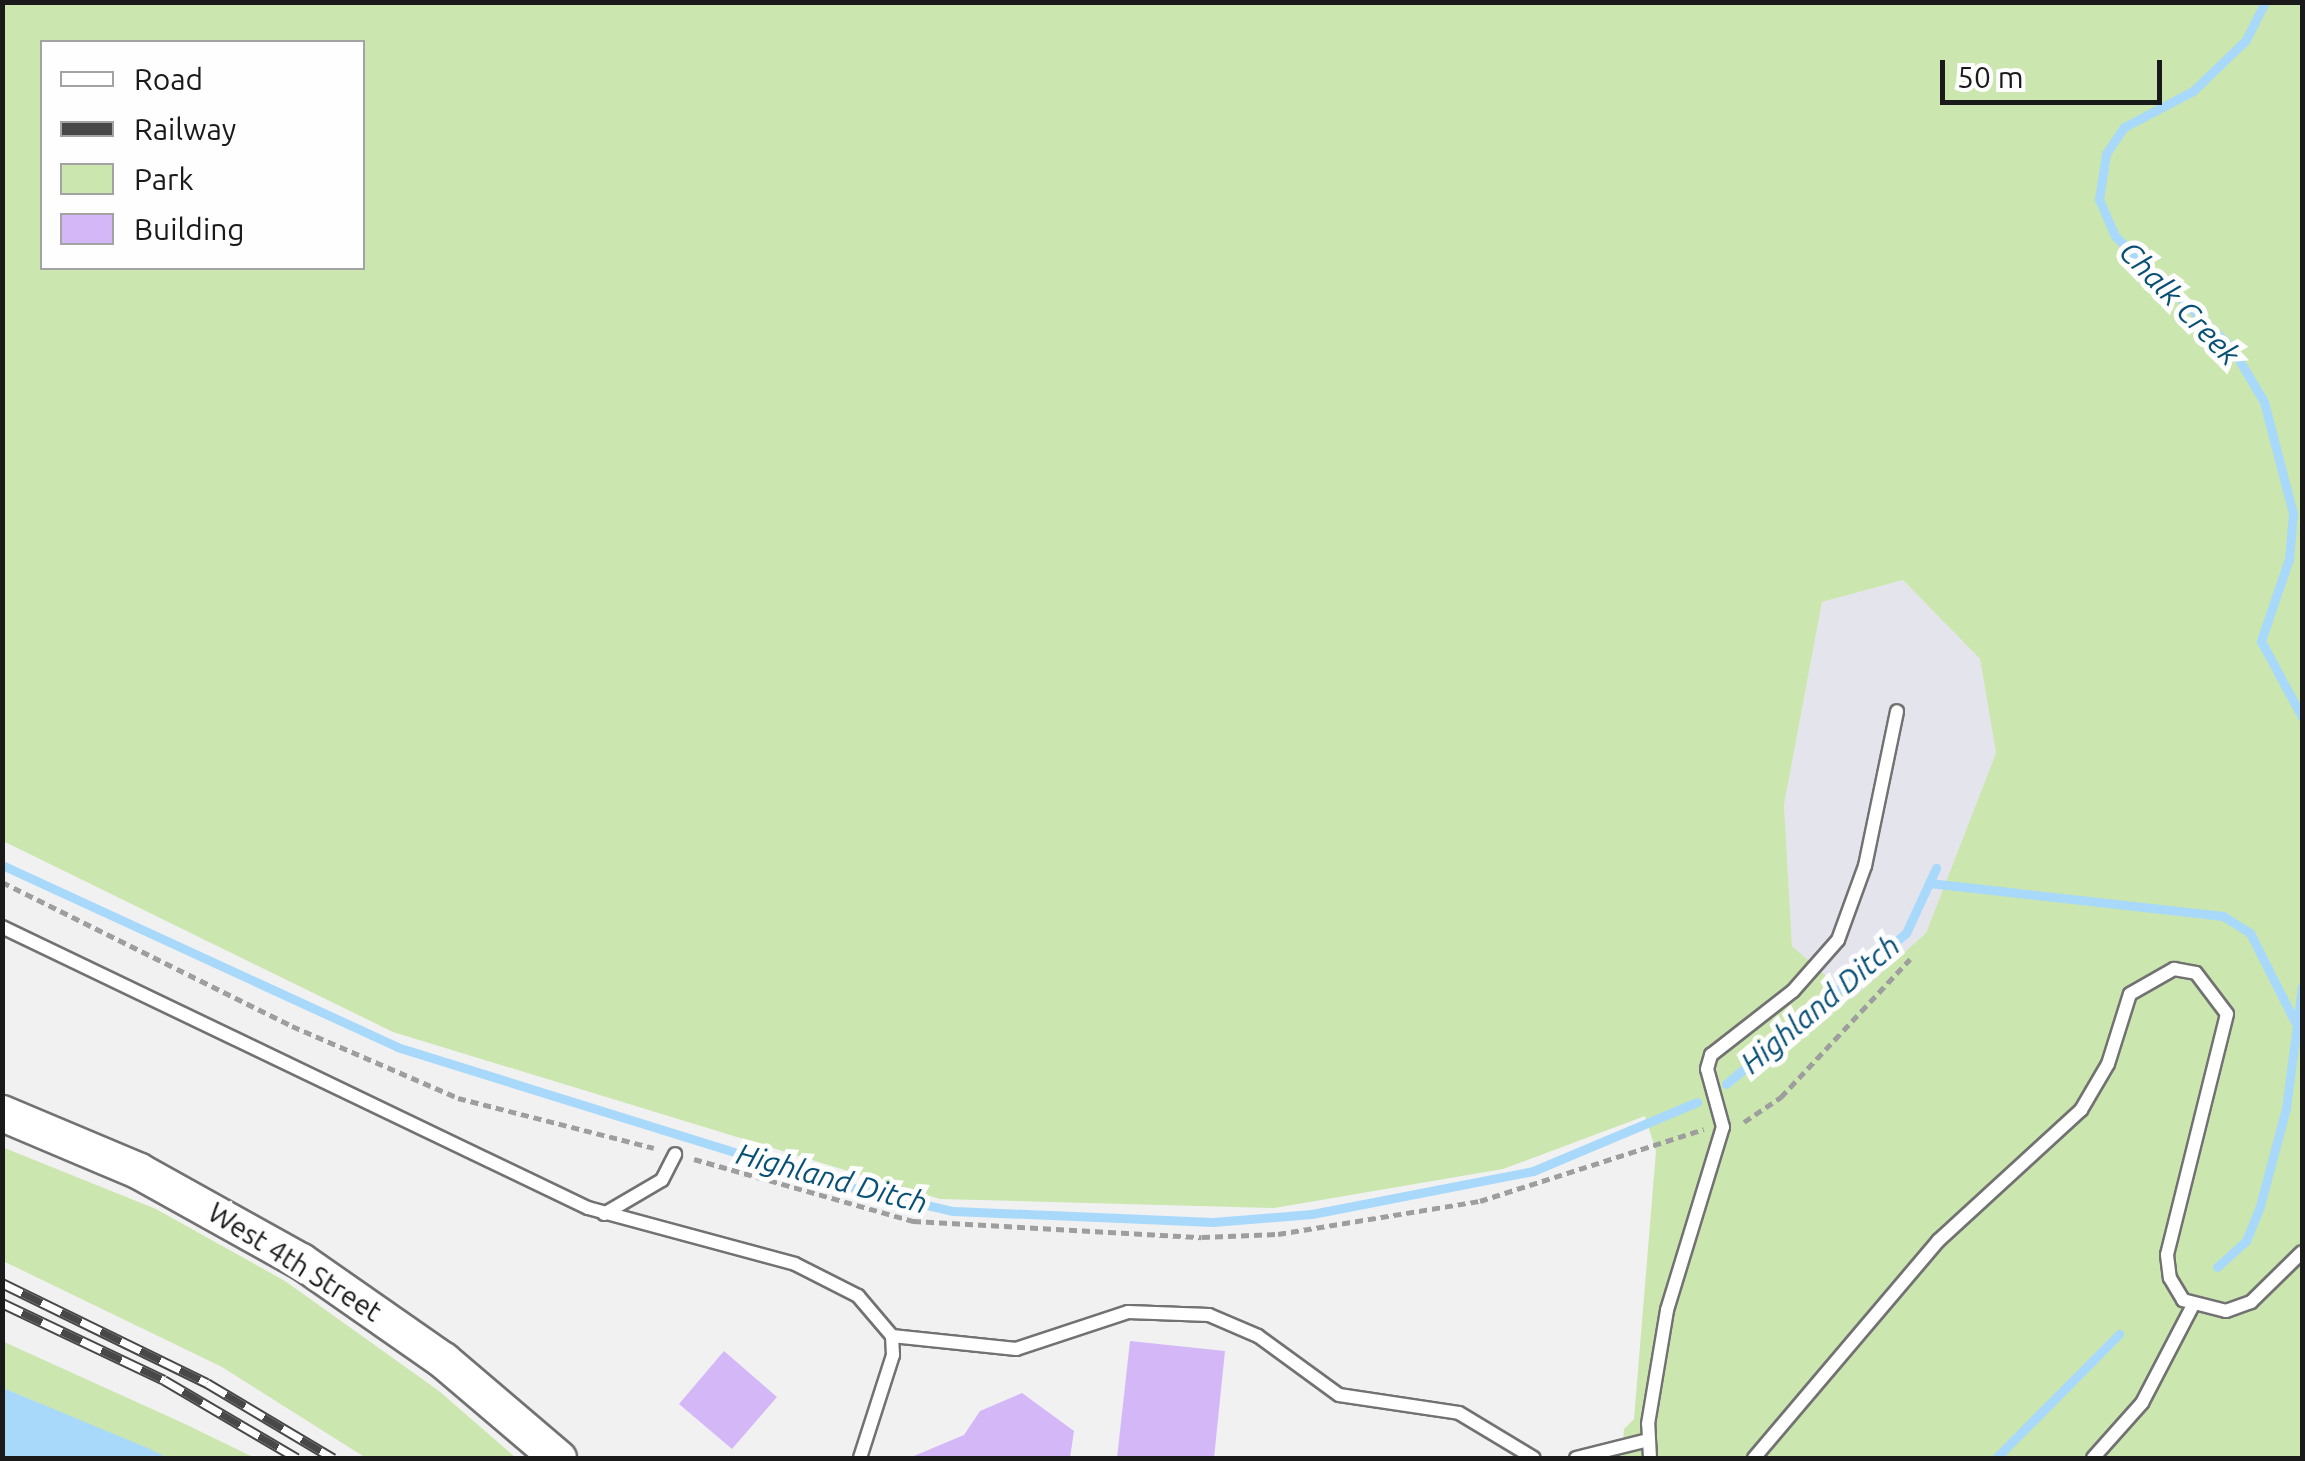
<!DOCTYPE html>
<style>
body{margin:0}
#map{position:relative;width:2305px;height:1461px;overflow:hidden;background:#f1f1f2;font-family:Ubuntu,sans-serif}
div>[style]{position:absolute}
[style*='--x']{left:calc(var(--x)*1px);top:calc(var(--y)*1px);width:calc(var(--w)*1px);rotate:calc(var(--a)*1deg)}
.built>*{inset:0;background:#e4e4ed}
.green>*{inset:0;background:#cbe6ae}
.water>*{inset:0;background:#a8d9fb}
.stream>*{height:9px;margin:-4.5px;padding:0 4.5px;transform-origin:4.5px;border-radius:4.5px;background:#a8d9fb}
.building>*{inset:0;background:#d4b7f7}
.path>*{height:5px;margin-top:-2.5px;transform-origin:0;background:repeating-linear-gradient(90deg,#9e9e9f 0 8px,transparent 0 13px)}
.roads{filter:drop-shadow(2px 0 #727273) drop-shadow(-2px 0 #727273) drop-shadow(0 2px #727273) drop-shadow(0 -2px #727273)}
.service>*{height:12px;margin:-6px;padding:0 6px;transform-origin:6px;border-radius:6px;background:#fff}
.secondary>*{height:35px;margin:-17.5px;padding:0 17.5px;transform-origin:17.5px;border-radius:17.5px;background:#fff}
.rail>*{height:11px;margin-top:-5.5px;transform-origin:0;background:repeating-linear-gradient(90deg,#fefeff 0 22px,#484849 0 44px);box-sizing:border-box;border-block:2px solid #484849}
span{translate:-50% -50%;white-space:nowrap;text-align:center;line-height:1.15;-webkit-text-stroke:10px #fefeff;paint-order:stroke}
.street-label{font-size:28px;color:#1a1a1b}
.water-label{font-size:30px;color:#095075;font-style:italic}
.frame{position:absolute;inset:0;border:5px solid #1a1a1b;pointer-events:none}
.legend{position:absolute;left:40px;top:40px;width:325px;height:230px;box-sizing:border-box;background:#fefeff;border:2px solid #a3a3a4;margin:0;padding:12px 18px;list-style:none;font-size:30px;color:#1a1a1b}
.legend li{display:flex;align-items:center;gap:20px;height:50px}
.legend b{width:50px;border:2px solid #a3a3a4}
.scale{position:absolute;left:1940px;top:60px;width:222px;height:45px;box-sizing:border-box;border:5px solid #1a1a1b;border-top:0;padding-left:12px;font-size:30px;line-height:35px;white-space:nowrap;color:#1a1a1b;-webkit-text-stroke:8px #fefeff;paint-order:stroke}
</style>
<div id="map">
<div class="built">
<i style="clip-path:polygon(1903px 580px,1980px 659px,1996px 753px,1926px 933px,1852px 1000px,1792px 946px,1784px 805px,1822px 602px)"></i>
</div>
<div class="green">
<i style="clip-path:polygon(evenodd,2px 3px,2302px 3px,2302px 1458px,1622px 1458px,1624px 1429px,1634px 1419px,1656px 1151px,1645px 1116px,1503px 1169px,1274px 1208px,940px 1199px,393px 1032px,3px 841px,2px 3px,42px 42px,362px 42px,362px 268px,42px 268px,42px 42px,2px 3px,1903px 580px,1980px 659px,1996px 753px,1926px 933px,1852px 999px,1792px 946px,1784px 805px,1822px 602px,1903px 580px)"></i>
<i style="clip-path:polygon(2px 1147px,156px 1209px,285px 1281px,439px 1391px,516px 1458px,366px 1458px,222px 1367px,3px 1261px)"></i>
<i style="clip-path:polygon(2px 1341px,185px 1424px,255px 1458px,168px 1458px,3px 1388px)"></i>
</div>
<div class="water">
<i style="clip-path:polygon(3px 1388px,150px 1449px,168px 1458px,3px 1458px)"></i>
</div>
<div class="stream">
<i style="--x:2265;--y:2;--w:42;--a:116.6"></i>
<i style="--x:2246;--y:40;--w:74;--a:136.1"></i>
<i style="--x:2193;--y:91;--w:78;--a:152.4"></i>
<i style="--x:2124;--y:127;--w:32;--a:124"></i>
<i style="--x:2106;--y:154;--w:46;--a:98.8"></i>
<i style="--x:2099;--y:199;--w:40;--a:66.6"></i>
<i style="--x:2115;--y:236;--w:162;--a:43.7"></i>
<i style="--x:2232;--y:348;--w:63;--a:59.3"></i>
<i style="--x:2264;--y:402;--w:115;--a:75.4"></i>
<i style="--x:2293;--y:513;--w:46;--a:95"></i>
<i style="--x:2289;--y:559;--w:87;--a:108.9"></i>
<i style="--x:2261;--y:641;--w:86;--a:61.7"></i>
<i style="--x:2;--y:865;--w:435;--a:24.7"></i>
<i style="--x:397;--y:1047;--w:465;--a:17.3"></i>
<i style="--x:841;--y:1185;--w:115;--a:13.1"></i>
<i style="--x:953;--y:1211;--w:260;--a:2.4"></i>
<i style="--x:1213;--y:1222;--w:99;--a:-4.6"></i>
<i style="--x:1312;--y:1214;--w:225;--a:-11"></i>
<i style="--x:1533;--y:1171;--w:178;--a:-22.8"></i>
<i style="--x:1929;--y:883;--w:296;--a:6.4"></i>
<i style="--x:2223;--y:916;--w:32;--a:32"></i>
<i style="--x:2250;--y:933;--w:100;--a:63.2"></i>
<i style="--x:1726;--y:1084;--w:235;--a:-40"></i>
<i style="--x:1906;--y:933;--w:72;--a:-65.2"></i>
<i style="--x:2217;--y:1267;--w:39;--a:-42"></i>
<i style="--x:2246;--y:1241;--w:38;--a:-68"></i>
<i style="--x:2260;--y:1206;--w:101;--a:-75.1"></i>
<i style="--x:2286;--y:1108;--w:122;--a:-82.5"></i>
<i style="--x:1996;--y:1458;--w:175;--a:-45.2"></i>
</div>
<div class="building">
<i style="clip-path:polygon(1130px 1341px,1225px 1351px,1214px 1458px,1117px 1458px)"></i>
<i style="clip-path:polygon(724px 1351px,777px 1397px,732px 1449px,679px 1404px)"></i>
<i style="clip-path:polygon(1022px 1393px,1074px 1431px,1070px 1458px,909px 1458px,964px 1435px,980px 1411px)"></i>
</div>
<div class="path">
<i style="--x:2;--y:882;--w:324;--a:26.4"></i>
<i style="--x:292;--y:1026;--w:181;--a:23.4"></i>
<i style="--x:458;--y:1098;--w:202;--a:14.3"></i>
<i style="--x:1744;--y:1122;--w:45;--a:-34"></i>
<i style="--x:1781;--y:1097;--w:189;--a:-46.9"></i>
<i style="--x:694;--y:1159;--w:228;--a:15.8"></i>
<i style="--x:913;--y:1221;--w:289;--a:3.2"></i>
<i style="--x:1202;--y:1237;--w:76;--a:-2.3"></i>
<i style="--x:1278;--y:1234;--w:205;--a:-9.3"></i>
<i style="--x:1480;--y:1201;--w:235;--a:-17.8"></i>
</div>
<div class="roads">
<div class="service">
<i style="--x:2;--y:927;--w:650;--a:25.62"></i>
<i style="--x:588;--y:1208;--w:214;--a:15.1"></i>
<i style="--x:795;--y:1264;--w:71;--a:26.9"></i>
<i style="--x:858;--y:1296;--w:52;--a:49.6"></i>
<i style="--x:892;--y:1336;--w:19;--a:87"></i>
<i style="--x:893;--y:1355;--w:108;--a:107.8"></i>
<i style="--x:604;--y:1214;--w:67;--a:-30.4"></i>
<i style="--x:662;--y:1180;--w:29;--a:-63"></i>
<i style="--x:892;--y:1336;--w:125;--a:6"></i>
<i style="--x:1016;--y:1349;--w:118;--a:-18.3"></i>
<i style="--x:1128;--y:1312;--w:81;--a:2.1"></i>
<i style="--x:1209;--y:1315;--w:53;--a:23.2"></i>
<i style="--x:1258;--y:1336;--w:100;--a:36.1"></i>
<i style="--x:1339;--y:1395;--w:121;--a:8.5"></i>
<i style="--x:1459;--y:1413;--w:87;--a:31"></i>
<i style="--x:1576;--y:1458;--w:74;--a:-14"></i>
<i style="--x:1650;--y:1458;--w:34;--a:-93"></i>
<i style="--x:1648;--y:1424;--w:116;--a:-80.5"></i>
<i style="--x:1667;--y:1310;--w:191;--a:-73"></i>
<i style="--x:1723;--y:1127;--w:60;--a:-105.4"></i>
<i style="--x:1707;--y:1069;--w:15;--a:-74"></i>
<i style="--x:1711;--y:1055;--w:104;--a:-38"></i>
<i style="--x:1793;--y:991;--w:68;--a:-48.6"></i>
<i style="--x:1838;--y:940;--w:79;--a:-70"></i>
<i style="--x:1865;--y:866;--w:158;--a:-78.3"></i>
<i style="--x:1754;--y:1458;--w:285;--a:-49.7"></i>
<i style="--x:1938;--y:1241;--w:194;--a:-42.5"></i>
<i style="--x:2081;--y:1110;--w:53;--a:-59.6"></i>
<i style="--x:2108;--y:1064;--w:73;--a:-72.6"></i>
<i style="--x:2130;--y:994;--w:51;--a:-29.6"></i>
<i style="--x:2174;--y:969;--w:22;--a:10"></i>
<i style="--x:2196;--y:973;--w:51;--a:52.9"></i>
<i style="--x:2227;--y:1014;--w:248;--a:104"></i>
<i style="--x:2167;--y:1255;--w:23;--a:83"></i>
<i style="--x:2170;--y:1278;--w:26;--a:59"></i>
<i style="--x:2183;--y:1300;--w:44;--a:14.3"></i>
<i style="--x:2226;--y:1311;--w:27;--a:-20"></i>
<i style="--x:2251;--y:1302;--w:71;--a:-44.4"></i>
<i style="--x:2093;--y:1458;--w:74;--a:-48.3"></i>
<i style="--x:2142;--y:1403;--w:110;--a:-62.5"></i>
</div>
<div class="secondary">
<i style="--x:2;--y:1113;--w:149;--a:22.9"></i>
<i style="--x:139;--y:1171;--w:185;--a:29.1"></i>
<i style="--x:301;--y:1261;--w:173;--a:34.9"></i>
<i style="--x:443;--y:1360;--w:151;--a:40.4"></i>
</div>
</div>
<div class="rail">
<i style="--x:2;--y:1283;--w:228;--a:26"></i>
<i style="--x:207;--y:1383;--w:147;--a:30.8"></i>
<i style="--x:2;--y:1303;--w:179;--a:25.4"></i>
<i style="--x:164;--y:1380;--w:154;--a:30.4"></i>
</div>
<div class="street-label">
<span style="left:295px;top:1262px;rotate:32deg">West 4th Street</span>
</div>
<div class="water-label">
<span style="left:2180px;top:303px;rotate:46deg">Chalk Creek</span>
<span style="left:1820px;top:1004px;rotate:-40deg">Highland Ditch</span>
<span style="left:832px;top:1178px;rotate:15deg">Highland Ditch</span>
</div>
<div class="frame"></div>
<ul class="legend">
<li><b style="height:12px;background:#fff"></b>Road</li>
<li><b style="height:12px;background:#484849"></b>Railway</li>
<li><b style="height:28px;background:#cbe6ae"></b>Park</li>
<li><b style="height:28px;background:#d4b7f7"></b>Building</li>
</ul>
<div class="scale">50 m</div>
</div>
